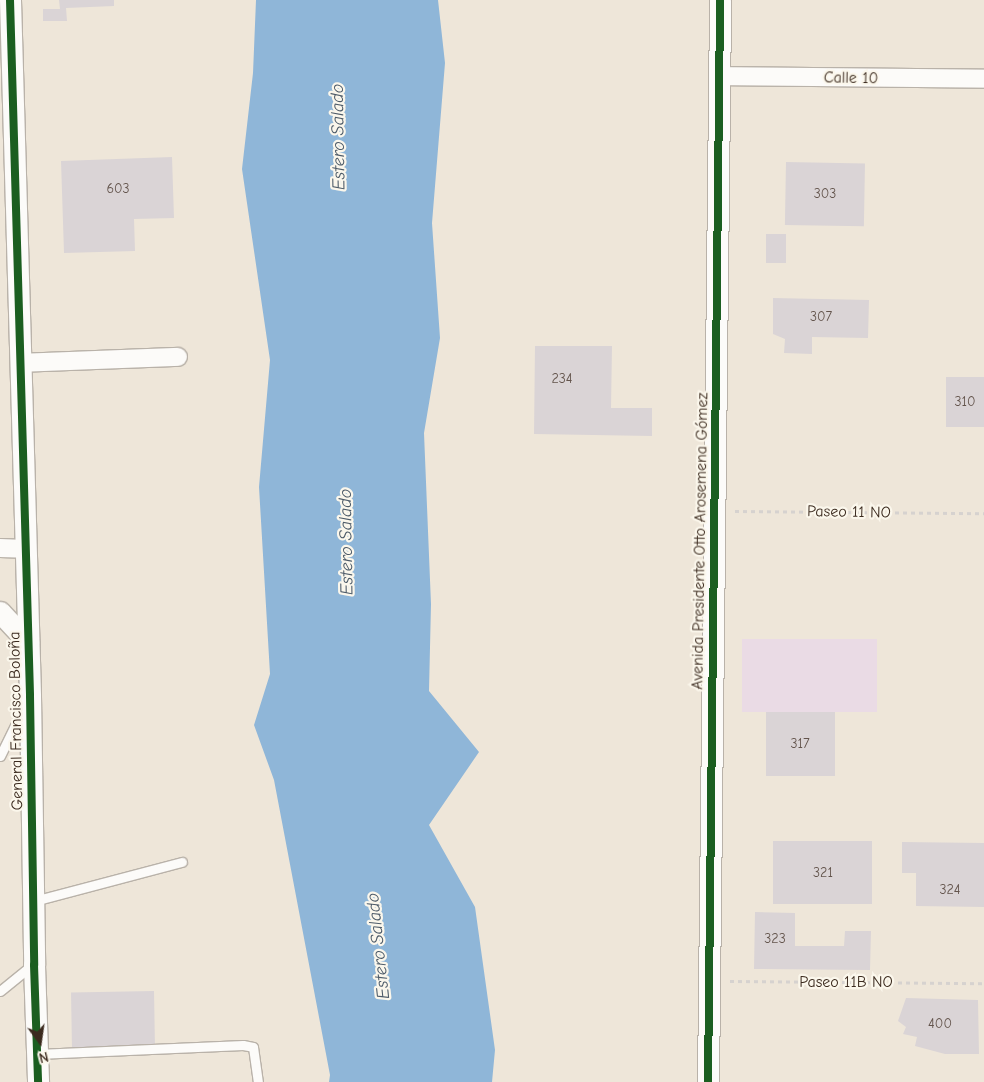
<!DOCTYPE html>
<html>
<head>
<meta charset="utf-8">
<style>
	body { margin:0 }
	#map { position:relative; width:984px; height:1082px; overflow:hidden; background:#eee6d9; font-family:"Comic Neue",sans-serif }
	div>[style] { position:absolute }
	.built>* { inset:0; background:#eadbe5; transform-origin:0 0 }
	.water>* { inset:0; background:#8fb6d8 }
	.building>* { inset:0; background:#dad4d6; transform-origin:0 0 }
	.path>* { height:3px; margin-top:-1.5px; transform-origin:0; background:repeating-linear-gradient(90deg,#d6d2cf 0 4px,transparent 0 8px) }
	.roads { filter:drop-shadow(1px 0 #b9b2a9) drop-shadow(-1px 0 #b9b2a9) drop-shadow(0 1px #b9b2a9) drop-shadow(0 -1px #b9b2a9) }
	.service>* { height:9px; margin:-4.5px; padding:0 4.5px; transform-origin:4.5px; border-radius:4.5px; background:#fcfbf9 }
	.minor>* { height:18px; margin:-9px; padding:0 9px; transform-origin:9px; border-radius:9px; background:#fcfbf9 }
	.tertiary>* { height:21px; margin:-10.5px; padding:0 10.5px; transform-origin:10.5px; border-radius:10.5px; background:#fcfbf9 }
	.cycleway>* { height:8px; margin:-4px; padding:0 4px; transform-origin:4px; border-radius:4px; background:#1b5e20 }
	span { translate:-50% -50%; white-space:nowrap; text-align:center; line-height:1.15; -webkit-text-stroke:4.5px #fbf7ec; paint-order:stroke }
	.number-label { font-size:14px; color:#63544c }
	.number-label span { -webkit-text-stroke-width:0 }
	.street-label { font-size:16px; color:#3b2a1e }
	.water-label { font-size:18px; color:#4c5a68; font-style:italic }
	.north { position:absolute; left:15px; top:1017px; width:50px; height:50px; -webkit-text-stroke:4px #fbf7ec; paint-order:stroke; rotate:166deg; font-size:14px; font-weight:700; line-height:20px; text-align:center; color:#3b2a1e }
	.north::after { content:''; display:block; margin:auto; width:18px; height:22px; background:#3b2a1e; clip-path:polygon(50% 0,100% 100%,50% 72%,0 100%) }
</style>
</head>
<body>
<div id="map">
	<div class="built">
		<div style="left:877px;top:639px;width:73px;height:135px;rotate:90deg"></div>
	</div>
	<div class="water">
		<div style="clip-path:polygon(256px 0,438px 0,445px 63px,432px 223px,440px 338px,424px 433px,431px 604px,429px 691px,479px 752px,429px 825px,475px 907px,495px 1050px,492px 1082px,329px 1082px,330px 1075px,274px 780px,254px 725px,270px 674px,259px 487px,270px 360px,242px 169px,253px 73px)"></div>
	</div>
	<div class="building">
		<div style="clip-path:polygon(59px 0,114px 0,114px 6px,66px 8px,67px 21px,43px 21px,43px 9px,60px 9px)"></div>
		<div style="clip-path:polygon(172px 157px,174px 218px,134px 219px,135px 251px,64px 253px,61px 161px)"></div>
		<div style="left:786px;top:162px;width:79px;height:63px;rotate:1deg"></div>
		<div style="left:766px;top:234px;width:20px;height:29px"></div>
		<div style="clip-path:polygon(773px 298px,869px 300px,868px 338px,812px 337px,812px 354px,784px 353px,785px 339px,773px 334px)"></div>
		<div style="clip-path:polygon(535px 346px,612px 346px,611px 408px,652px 408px,652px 436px,534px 434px)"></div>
		<div style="left:946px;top:377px;width:38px;height:50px"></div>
		<div style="left:766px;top:712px;width:69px;height:64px"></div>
		<div style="left:872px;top:841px;width:63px;height:99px;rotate:90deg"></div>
		<div style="clip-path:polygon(902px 842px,984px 843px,984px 907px,916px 906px,916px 873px,902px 873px)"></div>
		<div style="clip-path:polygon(755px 912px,795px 913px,795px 946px,844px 946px,845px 931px,871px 931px,870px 970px,754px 969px)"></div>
		<div style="left:154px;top:991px;width:57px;height:83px;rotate:89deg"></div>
		<div style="clip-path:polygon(906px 998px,978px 1000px,979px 1054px,945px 1054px,915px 1046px,917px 1037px,903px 1034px,906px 1027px,898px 1021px)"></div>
	</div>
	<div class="path">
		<div style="left:735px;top:511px;width:249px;rotate:0.5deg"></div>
		<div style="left:730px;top:981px;width:254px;rotate:0.5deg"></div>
	</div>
	<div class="roads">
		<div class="service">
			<div style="left:0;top:756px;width:55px;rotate:-63.9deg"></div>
			<div style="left:34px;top:901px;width:153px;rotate:-14.8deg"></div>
			<div style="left:0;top:991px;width:40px;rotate:-39deg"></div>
			<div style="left:37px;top:1054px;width:206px;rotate:-2.5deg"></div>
			<div style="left:243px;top:1045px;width:10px;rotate:11deg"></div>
			<div style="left:253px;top:1047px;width:35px;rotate:82deg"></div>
		</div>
		<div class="minor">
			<div style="left:719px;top:76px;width:265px;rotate:0.6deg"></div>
			<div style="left:20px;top:363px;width:158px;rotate:-2.2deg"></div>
			<div style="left:0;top:548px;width:25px;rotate:2deg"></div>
		</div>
		<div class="tertiary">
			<div style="left:10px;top:0;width:696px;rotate:88.35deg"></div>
			<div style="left:30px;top:696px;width:269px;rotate:89.1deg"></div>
			<div style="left:34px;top:965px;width:117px;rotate:88deg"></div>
			<div style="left:0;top:612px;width:41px;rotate:47deg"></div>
			<div style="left:708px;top:1082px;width:1082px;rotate:-89.36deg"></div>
		</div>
	</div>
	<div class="cycleway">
		<div style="left:10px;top:0;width:696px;rotate:88.35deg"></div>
		<div style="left:30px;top:696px;width:269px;rotate:89.1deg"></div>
		<div style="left:34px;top:965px;width:117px;rotate:88deg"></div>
		<div style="left:708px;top:1082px;width:1082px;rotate:-89.36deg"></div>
	</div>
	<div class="number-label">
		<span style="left:118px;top:189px">603</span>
		<span style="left:825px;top:194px">303</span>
		<span style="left:821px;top:317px">307</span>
		<span style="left:562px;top:379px">234</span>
		<span style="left:965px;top:402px">310</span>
		<span style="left:800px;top:744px">317</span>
		<span style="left:823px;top:873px">321</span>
		<span style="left:950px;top:890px">324</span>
		<span style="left:775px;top:939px">323</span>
		<span style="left:940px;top:1024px">400</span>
	</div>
	<div class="street-label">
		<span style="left:851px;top:78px;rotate:1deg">Calle 10</span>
		<span style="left:849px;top:512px;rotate:1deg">Paseo 11 NO</span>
		<span style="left:700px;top:541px;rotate:-89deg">Avenida Presidente Otto Arosemena Gómez</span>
		<span style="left:16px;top:721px;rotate:-91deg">General Francisco Boloña</span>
		<span style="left:846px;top:982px">Paseo 11B NO</span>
	</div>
	<div class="water-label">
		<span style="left:339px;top:137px;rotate:-91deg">Estero Salado</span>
		<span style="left:347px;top:542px;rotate:-91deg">Estero Salado</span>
		<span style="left:379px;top:946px;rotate:-96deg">Estero Salado</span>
	</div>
	<div class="north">N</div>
</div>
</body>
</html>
